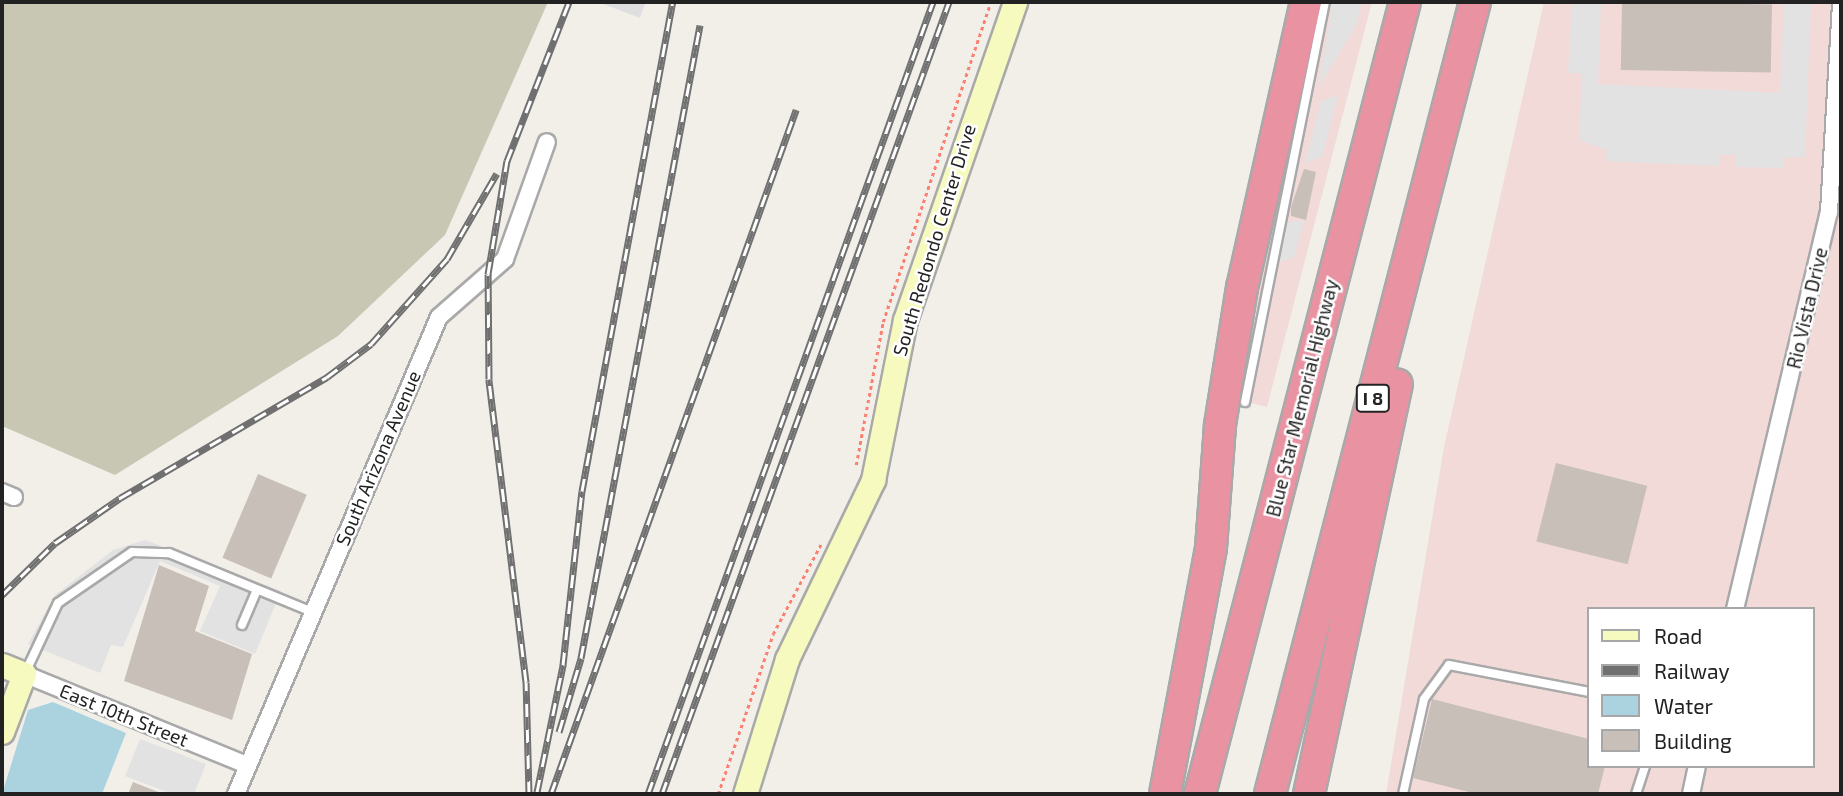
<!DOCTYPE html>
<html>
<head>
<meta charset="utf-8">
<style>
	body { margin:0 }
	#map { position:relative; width:1843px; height:796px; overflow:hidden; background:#f2efe9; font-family:"Exo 2",sans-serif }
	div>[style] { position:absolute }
	.residential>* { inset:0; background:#e0dfdf }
	.commercial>* { inset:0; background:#f2dad9 }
	.construction>* { inset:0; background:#c7c7b4 }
	.parking>* { inset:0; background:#e2e2e2 }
	.water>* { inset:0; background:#aad3df }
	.building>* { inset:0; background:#c7bfb8; transform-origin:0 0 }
	.path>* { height:2.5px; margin-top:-1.25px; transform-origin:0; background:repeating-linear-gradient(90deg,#fa8072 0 3.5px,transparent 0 7px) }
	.roads { filter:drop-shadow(2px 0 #a9a9a9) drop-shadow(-2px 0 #a9a9a9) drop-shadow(0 2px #a9a9a9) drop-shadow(0 -2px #a9a9a9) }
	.lane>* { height:8px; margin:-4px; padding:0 4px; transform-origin:4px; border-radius:4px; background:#fff }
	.street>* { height:16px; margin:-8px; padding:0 8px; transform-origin:8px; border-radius:8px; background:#fff }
	.secondary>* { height:23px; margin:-11.5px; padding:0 11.5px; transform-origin:11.5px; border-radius:11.5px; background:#f7fabf }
	.highway>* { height:30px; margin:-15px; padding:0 15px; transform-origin:15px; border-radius:15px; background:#e892a2 }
	.rail>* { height:7px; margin-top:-3.5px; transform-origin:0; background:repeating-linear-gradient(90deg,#fff 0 13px,#707070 0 26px); box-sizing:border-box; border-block:2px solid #707070 }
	span { translate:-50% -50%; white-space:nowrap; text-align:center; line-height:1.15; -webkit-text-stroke:5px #fff; paint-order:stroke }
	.shield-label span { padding:2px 5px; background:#fff; border:2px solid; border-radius:5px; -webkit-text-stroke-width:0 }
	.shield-label { font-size:18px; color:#222; font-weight:700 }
	.street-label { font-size:19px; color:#222 }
	.frame { position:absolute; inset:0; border:4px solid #222; pointer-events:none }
	.legend { position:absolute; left:1587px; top:607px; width:228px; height:161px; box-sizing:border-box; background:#fff; border:2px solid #a7a7a7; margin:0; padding:9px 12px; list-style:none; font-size:21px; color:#222 }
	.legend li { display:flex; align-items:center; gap:14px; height:35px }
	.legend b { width:35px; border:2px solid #a7a7a7 }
</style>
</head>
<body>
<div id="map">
	<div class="residential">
		<div style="clip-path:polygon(598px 2px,646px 2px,640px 18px)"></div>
	</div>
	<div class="commercial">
		<div style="clip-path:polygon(1314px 2px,1372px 2px,1267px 407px,1231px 398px)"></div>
		<div style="clip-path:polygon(evenodd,1544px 2px,1841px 2px,1841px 794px,1386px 794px,1444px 447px,1544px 2px,1589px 609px,1813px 609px,1813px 766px,1589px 766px,1589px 609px)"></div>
	</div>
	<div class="construction">
		<div style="clip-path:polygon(2px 2px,548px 2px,445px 235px,338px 336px,115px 475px,2px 426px)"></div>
	</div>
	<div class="parking">
		<div style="clip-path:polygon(1333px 2px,1362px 2px,1357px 24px,1318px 88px)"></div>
		<div style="clip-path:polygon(1572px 2px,1601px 2px,1598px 84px,1780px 93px,1784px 2px,1811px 2px,1805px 157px,1784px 158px,1784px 168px,1736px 167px,1736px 154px,1719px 155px,1719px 166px,1606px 161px,1607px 150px,1579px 140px,1582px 73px,1568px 73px)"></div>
		<div style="clip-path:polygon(1338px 95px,1322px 157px,1305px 163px,1321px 101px)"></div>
		<div style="clip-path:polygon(1304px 220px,1294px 257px,1277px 263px,1288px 222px)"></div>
		<div style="clip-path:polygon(145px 540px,281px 591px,255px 654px,200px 631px,220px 586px,160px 561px,123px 647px,111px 645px,100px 673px,28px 644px,55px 595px,113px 550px)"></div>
		<div style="clip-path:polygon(140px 739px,206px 764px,194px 794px,172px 794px,125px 776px)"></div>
	</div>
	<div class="water">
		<div style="clip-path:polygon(53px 702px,126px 733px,102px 794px,2px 794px,28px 710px)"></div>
	</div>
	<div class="building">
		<div style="left:1622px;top:2px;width:150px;height:68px;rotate:1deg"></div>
		<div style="clip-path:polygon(1304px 169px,1316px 172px,1306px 220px,1291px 216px,1291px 207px)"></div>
		<div style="left:1556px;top:463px;width:94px;height:81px;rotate:14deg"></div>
		<div style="left:258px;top:474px;width:53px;height:91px;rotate:23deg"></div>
		<div style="clip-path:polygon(159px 565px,209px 586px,195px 631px,252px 654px,232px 720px,124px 681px)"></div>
		<div style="clip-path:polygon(1432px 699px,1589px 739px,1589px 766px,1605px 766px,1598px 794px,1477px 794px,1413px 778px)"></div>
		<div style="clip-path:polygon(133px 782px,161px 793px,161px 794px,128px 794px)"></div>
	</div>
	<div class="path">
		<div style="left:856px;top:465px;width:146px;rotate:-79.3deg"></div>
		<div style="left:883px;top:322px;width:338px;rotate:-71.4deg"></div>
		<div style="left:718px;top:794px;width:169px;rotate:-71deg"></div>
		<div style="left:773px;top:634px;width:102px;rotate:-61.9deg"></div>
	</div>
	<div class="roads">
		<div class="lane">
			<div style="left:1245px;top:402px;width:408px;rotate:-78.7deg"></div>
			<div style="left:242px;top:625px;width:38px;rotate:-67deg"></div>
			<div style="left:26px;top:671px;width:75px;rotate:-64.8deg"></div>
			<div style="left:58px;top:603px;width:90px;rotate:-34.6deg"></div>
			<div style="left:132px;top:552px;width:37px;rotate:2deg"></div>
			<div style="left:169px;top:553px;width:155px;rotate:22.4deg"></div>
			<div style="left:1403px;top:794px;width:97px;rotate:-77.5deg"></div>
			<div style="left:1424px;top:699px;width:42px;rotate:-53.7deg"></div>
			<div style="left:1449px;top:665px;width:143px;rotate:10.9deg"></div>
			<div style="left:1636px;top:794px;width:29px;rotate:-72deg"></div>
		</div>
		<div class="street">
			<div style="left:2px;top:492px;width:13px;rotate:23deg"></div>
			<div style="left:1735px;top:609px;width:408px;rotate:-76.7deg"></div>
			<div style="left:1829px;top:212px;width:210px;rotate:-86.7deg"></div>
			<div style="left:24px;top:674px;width:241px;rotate:22.2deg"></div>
			<div style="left:236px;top:794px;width:518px;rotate:-66.95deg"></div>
			<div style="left:439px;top:317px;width:88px;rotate:-41.3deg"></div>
			<div style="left:505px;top:259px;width:124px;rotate:-70.3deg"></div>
			<div style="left:1691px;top:794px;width:29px;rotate:-78deg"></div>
		</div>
		<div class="secondary">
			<div style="left:2px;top:665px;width:24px;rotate:22deg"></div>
			<div style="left:24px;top:674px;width:62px;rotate:110.8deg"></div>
			<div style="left:745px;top:794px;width:141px;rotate:-72.7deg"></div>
			<div style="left:787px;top:659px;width:199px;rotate:-64.3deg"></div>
			<div style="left:873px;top:480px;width:163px;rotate:-78.7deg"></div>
			<div style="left:905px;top:320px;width:336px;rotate:-70.9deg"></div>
		</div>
		<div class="highway">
			<div style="left:1165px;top:794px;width:250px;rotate:-79.4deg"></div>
			<div style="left:1211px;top:548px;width:123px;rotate:-85.8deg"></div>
			<div style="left:1220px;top:425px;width:139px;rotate:-80.9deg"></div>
			<div style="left:1242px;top:288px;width:293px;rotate:-77.4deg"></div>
			<div style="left:1200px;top:794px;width:818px;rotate:-75.49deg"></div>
			<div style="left:1270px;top:794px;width:818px;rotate:-75.49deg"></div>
			<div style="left:1309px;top:794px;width:419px;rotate:-77.9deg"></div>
		</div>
	</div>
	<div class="rail">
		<div style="left:2px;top:595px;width:74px;rotate:-44.5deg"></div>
		<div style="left:55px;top:543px;width:79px;rotate:-34.7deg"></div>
		<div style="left:120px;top:498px;width:240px;rotate:-30.3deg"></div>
		<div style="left:327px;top:377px;width:55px;rotate:-36.9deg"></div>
		<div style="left:371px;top:344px;width:114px;rotate:-48.2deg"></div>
		<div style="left:447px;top:259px;width:99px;rotate:-59.8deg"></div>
		<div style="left:559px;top:732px;width:77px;rotate:-73.4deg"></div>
		<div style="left:581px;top:658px;width:644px;rotate:-79.35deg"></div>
		<div style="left:537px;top:792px;width:130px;rotate:-78.4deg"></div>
		<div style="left:563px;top:665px;width:175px;rotate:-83.8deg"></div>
		<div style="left:582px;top:491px;width:497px;rotate:-79.5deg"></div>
		<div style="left:529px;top:794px;width:112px;rotate:-91.5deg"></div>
		<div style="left:526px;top:682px;width:305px;rotate:-97deg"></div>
		<div style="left:489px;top:379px;width:105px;rotate:-90.5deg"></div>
		<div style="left:488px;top:274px;width:115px;rotate:-80.5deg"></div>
		<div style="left:507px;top:161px;width:171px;rotate:-68.7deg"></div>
		<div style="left:551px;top:794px;width:727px;rotate:-70.29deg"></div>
		<div style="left:648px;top:794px;width:842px;rotate:-70.21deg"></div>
		<div style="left:662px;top:794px;width:842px;rotate:-70.08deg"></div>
	</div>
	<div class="shield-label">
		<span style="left:1373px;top:398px">I 8</span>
	</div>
	<div class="street-label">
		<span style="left:934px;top:240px;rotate:-73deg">South Redondo Center Drive</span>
		<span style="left:1807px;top:308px;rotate:-77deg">Rio Vista Drive</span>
		<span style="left:1302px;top:398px;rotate:-76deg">Blue Star Memorial Highway</span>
		<span style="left:378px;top:458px;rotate:-67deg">South Arizona Avenue</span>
		<span style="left:124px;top:715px;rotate:22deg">East 10th Street</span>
	</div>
	<div class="frame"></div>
	<ul class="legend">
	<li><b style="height:9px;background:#f7fabf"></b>Road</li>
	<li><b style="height:9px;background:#707070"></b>Railway</li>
	<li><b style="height:19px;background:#aad3df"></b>Water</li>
	<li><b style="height:19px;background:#c7bfb8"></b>Building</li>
	</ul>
</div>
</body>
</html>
